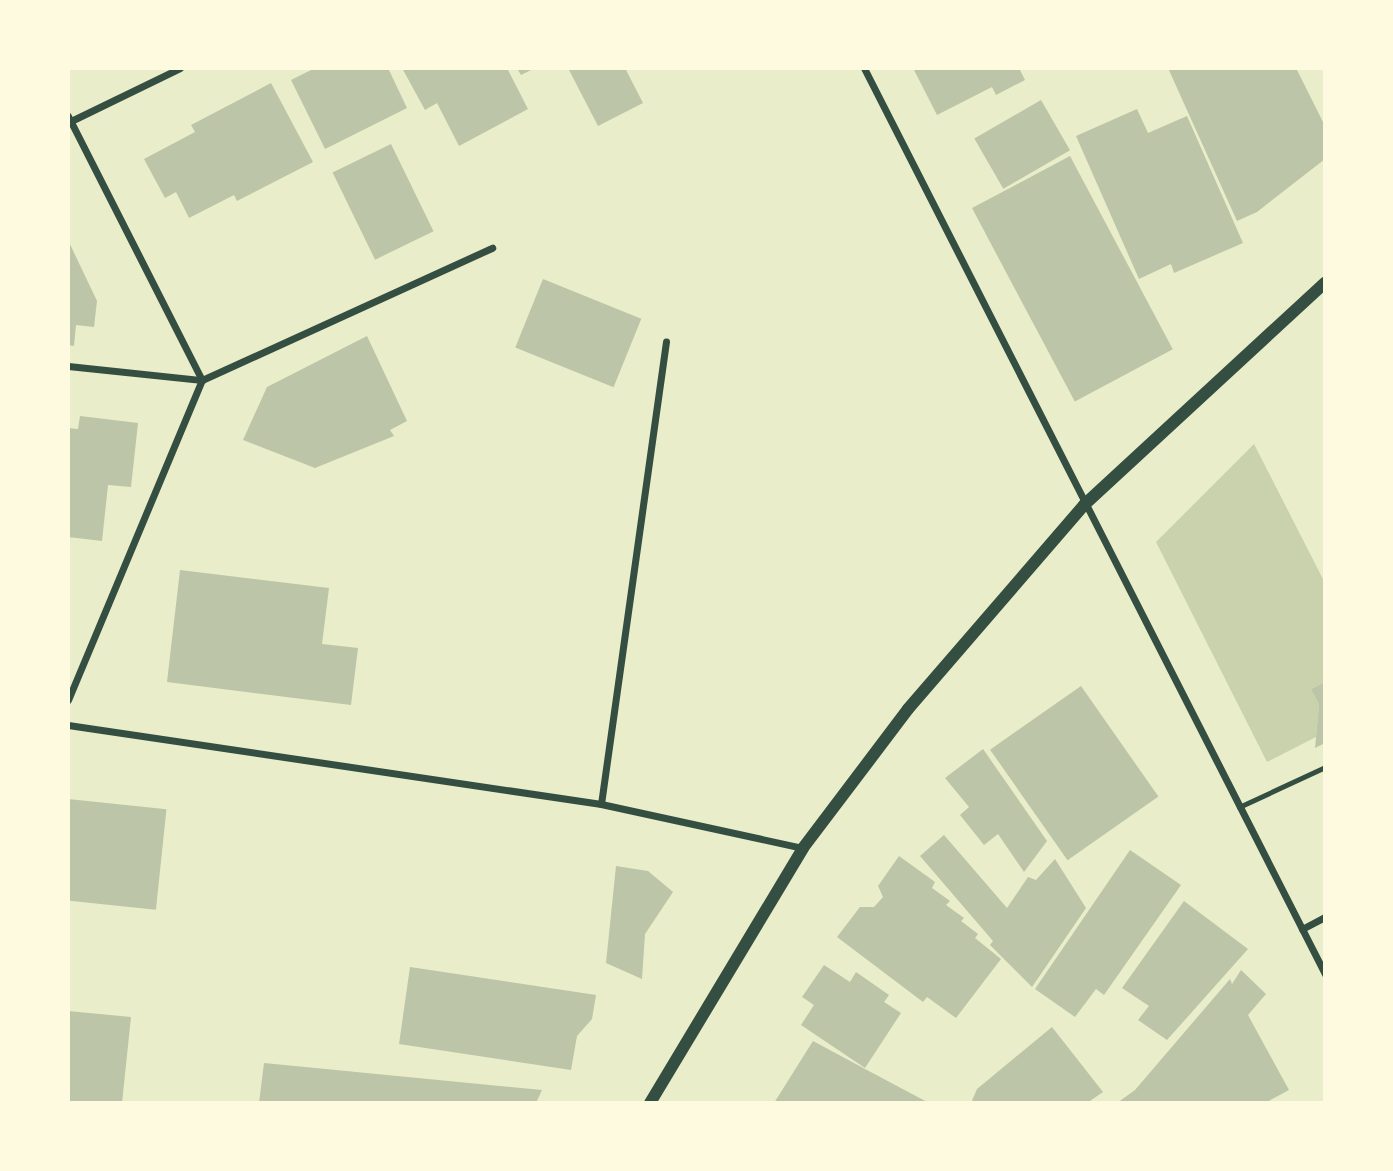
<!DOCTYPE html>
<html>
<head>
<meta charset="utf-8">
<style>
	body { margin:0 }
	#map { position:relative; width:1393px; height:1171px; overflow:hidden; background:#e9edc9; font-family:Overpass,sans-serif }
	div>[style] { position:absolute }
	.green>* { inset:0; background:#cad2ad }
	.building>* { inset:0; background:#bcc5a7; transform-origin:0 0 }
	.service>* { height:5px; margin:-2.5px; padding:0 2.5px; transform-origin:2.5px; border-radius:2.5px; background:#344e41 }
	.minor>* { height:7px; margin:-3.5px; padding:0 3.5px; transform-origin:3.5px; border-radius:3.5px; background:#344e41 }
	.tertiary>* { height:12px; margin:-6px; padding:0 6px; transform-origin:6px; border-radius:6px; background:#344e41 }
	span { translate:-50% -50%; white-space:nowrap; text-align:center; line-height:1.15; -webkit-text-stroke:6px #fefae0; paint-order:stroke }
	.frame { position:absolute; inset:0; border:70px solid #fefae0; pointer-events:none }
</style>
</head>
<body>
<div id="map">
	<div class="green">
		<div style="clip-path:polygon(1254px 444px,1325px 583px,1325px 682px,1311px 689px,1319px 705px,1316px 737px,1267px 762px,1156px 542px)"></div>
	</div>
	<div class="building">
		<div style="clip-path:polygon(315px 68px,388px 68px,407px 108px,325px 149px,291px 80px)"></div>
		<div style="clip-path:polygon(402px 68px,507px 68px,528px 109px,459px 146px,437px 103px,425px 110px)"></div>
		<div style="clip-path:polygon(517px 68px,535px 68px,521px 75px)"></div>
		<div style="clip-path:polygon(568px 68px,625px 68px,643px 103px,598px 126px)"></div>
		<div style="clip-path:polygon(913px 68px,1019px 68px,1025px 80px,996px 95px,992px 87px,937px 115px)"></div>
		<div style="clip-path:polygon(1168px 68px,1296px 68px,1325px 126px,1325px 159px,1257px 212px,1237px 221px)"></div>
		<div style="clip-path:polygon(271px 83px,313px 162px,237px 201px,234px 195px,189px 218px,176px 192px,165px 198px,144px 159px,195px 132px,191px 125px)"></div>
		<div style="left:1041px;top:100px;width:58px;height:77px;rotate:60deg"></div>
		<div style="clip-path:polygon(1137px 109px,1148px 133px,1187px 116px,1243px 243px,1174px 273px,1171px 264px,1139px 279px,1076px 136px)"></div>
		<div style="left:391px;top:144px;width:97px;height:65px;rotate:64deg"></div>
		<div style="left:1070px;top:156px;width:219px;height:111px;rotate:62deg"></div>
		<div style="clip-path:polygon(68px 240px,97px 301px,94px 327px,76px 325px,74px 346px,68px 345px)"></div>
		<div style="left:543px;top:279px;width:106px;height:74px;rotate:22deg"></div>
		<div style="clip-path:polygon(367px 336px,407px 421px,390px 430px,394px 436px,315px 468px,243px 440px,267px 387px)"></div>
		<div style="clip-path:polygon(80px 416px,138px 423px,131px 487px,108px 485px,102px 541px,68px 537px,68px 428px,78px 429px)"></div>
		<div style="clip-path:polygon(180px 570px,329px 588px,322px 644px,358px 648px,351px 705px,167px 682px)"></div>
		<div style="clip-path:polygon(1325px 682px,1325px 743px,1315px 748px,1319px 705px,1311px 689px)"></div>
		<div style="left:1081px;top:686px;width:135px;height:111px;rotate:55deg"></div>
		<div style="clip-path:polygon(983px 749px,1047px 841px,1024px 872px,998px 834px,984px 845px,960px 815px,969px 807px,945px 778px)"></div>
		<div style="left:68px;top:799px;width:99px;height:101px;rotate:6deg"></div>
		<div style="clip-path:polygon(944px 835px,1007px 908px,1028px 877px,1036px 880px,1055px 859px,1086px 908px,1032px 987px,990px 945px,993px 941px,920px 856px)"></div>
		<div style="clip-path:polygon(1130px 850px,1181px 885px,1104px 995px,1096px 989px,1075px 1017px,1035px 989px)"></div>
		<div style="clip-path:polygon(899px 856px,935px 882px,932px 888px,950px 901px,946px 905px,964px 918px,961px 921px,978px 934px,975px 938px,1001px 959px,956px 1018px,927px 997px,923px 1002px,837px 937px,860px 907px,874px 907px,883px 897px,878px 886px)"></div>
		<div style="clip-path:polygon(616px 866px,648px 871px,673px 892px,645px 934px,642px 979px,606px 963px)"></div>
		<div style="clip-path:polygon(1184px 901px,1248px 949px,1167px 1040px,1138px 1020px,1149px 1006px,1122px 988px)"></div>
		<div style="clip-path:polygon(824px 965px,850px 982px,856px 972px,889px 995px,884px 1002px,901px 1013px,865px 1068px,801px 1025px,814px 1005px,802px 997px)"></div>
		<div style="clip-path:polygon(410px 967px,596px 995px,592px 1019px,577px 1036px,571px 1070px,399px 1044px)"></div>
		<div style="clip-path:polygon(1241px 970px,1266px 994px,1248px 1015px,1289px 1090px,1265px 1103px,1117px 1103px,1135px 1090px,1230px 979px,1232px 984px)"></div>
		<div style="clip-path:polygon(68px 1011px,131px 1017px,122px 1103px,68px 1103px)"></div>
		<div style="clip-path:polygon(1052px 1027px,1103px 1092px,1087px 1103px,971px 1103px,977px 1089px)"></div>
		<div style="clip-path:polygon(813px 1041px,867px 1070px,929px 1103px,774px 1103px)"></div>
		<div style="clip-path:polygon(264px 1063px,542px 1090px,536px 1103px,259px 1103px)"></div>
	</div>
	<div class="service">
		<div style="left:1239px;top:807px;width:95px;rotate:-24.9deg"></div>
	</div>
	<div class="minor">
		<div style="left:864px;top:68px;width:1017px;rotate:63.03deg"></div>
		<div style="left:68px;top:116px;width:296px;rotate:63.1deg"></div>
		<div style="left:71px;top:121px;width:121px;rotate:-25.9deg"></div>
		<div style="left:68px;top:366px;width:135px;rotate:6deg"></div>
		<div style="left:202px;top:380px;width:319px;rotate:-24.5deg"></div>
		<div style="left:68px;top:700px;width:347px;rotate:-67.3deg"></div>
		<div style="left:68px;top:725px;width:539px;rotate:8.43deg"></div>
		<div style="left:601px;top:804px;width:207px;rotate:12.3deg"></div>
		<div style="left:601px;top:804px;width:467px;rotate:-82deg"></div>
		<div style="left:1302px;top:929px;width:26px;rotate:-28deg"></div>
	</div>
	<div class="tertiary">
		<div style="left:650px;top:1103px;width:297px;rotate:-59deg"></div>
		<div style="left:803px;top:848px;width:174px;rotate:-52.9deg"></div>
		<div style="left:908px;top:709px;width:269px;rotate:-49.2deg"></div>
		<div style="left:1084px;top:505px;width:328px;rotate:-42.7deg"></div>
	</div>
	<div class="frame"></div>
</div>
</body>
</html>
